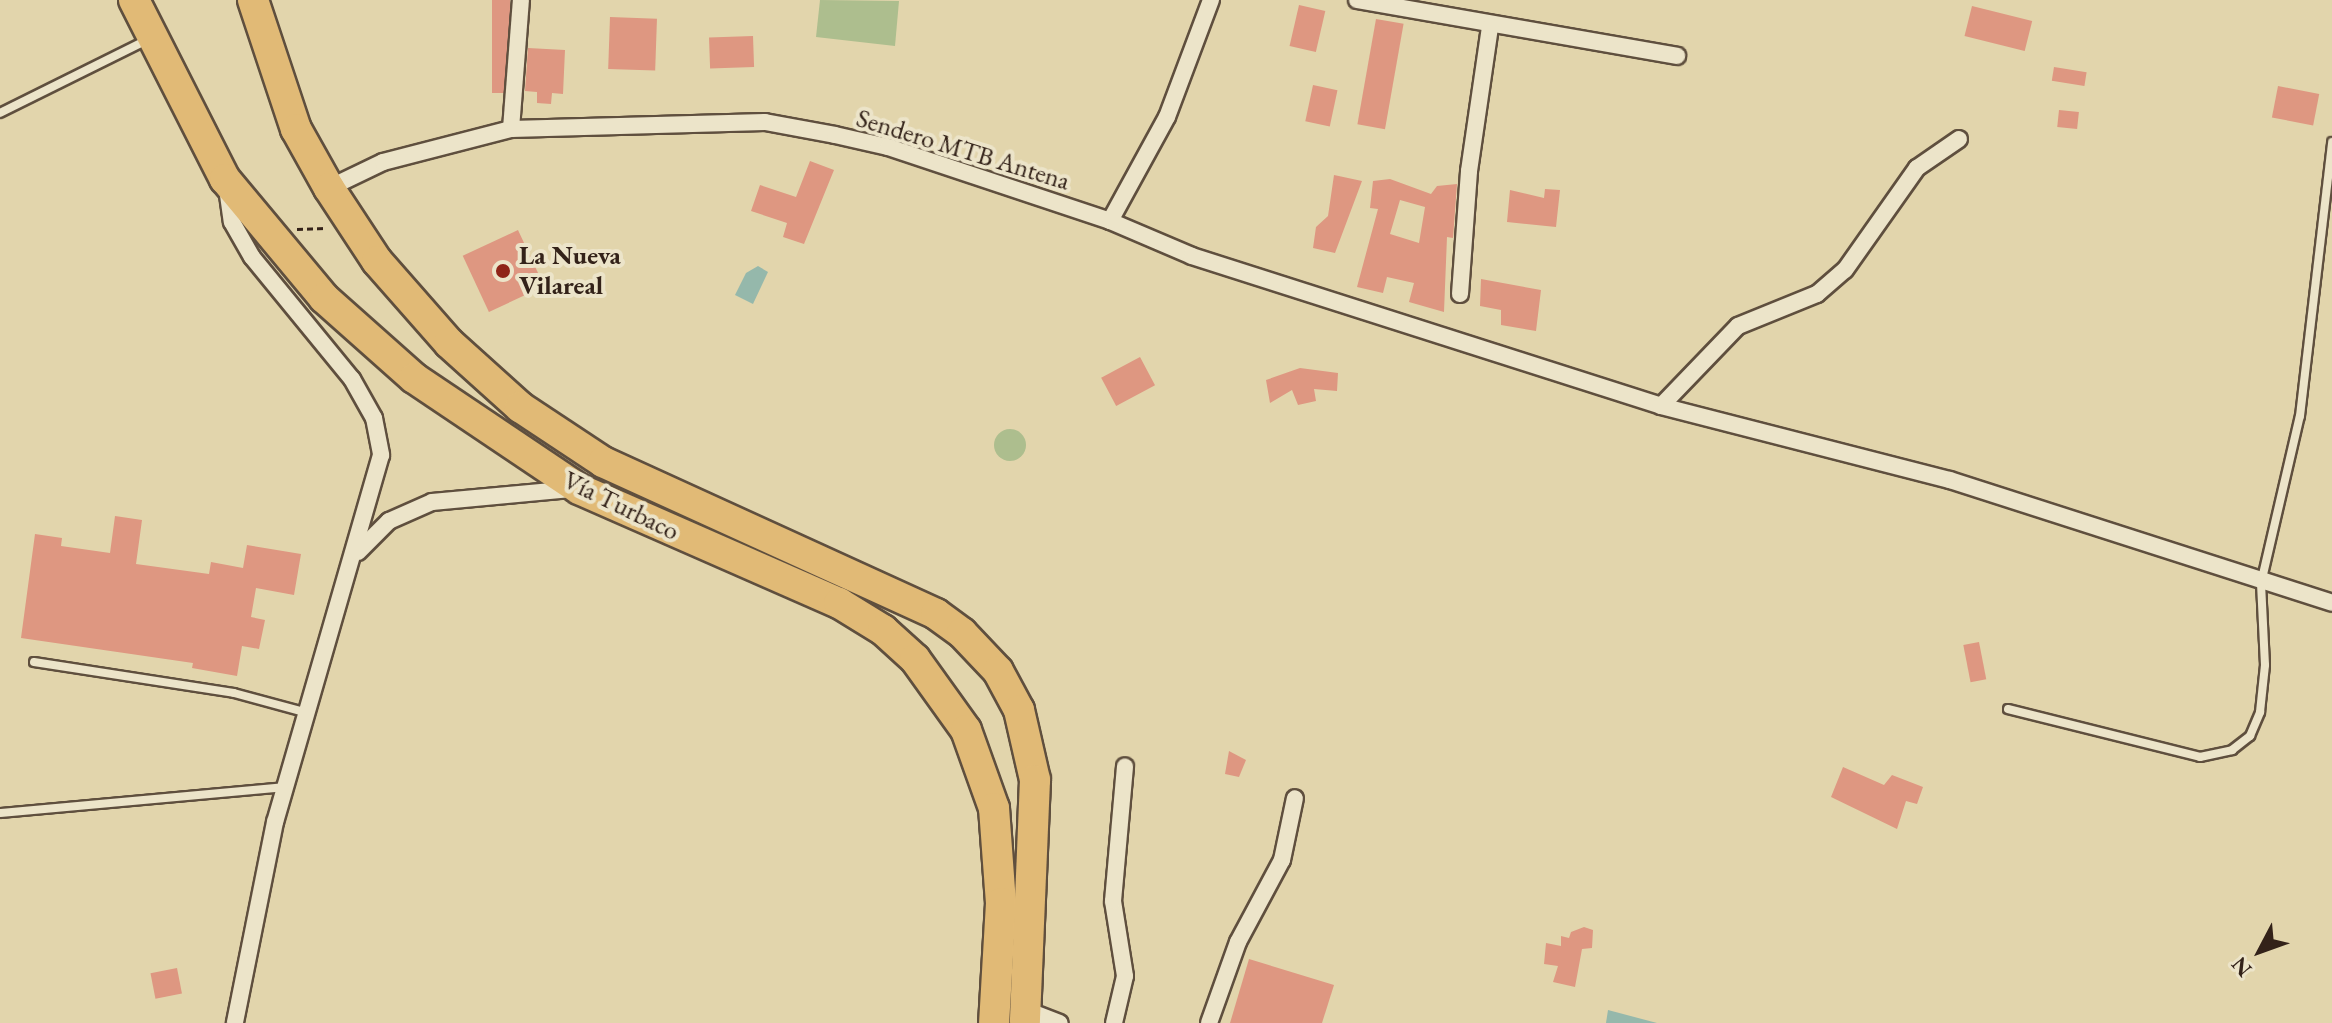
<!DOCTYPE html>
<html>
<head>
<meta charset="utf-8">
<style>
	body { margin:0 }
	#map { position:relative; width:2332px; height:1023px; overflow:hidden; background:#e2d5ac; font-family:"EB Garamond",serif }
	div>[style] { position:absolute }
	.green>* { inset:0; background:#adbe8e }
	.round { border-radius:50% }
	.water>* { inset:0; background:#95b8ab }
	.building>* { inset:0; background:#de9781; transform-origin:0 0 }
	.path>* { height:3px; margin-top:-1.5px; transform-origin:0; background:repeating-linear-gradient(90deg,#332219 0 6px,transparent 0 10px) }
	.roads { filter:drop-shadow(2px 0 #5f4f3e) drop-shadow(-2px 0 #5f4f3e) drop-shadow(0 2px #5f4f3e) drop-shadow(0 -2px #5f4f3e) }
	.lane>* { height:8px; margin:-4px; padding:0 4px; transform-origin:4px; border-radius:4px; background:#ece4c9 }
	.street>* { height:16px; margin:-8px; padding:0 8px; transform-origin:8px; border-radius:8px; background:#ece4c9 }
	.highway>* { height:30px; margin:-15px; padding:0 15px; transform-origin:15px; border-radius:15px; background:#e1ba76 }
	.dots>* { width:22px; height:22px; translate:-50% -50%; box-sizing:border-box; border:4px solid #ece4c9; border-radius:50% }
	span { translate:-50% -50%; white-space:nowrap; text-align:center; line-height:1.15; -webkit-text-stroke:8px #ece4c9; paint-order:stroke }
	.street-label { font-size:26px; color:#332219 }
	.poi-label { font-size:26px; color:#332219; font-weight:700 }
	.left { translate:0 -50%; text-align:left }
	.north { position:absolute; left:2220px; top:911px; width:80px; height:80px; -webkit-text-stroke:6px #ece4c9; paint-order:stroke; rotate:229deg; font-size:22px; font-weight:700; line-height:32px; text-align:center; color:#332219 }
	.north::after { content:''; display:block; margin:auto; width:28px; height:36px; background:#332219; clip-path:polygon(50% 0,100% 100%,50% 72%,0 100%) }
</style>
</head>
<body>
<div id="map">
	<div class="green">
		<div style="clip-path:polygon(820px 0,899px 1px,895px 46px,816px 37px)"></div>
		<div class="round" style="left:994px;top:429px;width:32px;height:32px"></div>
	</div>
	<div class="water">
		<div style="clip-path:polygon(758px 266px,768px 272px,753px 304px,735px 295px,746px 273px)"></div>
		<div style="clip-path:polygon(1608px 1010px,1657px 1023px,1606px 1023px)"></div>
	</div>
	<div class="building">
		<div style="left:492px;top:0;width:18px;height:93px"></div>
		<div style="left:1299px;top:5px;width:27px;height:42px;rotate:13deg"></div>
		<div style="left:1972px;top:6px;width:62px;height:31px;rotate:14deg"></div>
		<div style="left:610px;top:17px;width:47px;height:52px;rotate:2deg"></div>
		<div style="left:1376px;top:19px;width:28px;height:107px;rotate:10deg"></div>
		<div style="left:753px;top:36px;width:31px;height:44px;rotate:88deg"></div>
		<div style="clip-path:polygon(528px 48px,565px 50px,563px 94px,552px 93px,551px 104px,537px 103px,537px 92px,525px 91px)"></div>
		<div style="left:2054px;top:67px;width:33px;height:14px;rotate:9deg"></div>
		<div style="left:1313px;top:85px;width:25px;height:37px;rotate:12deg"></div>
		<div style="left:2278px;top:86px;width:42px;height:32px;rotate:11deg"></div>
		<div style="left:2059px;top:110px;width:20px;height:17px;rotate:6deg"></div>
		<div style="clip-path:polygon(810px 161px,834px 170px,804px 244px,783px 237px,787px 223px,751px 211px,760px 185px,796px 197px)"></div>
		<div style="clip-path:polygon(1334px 175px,1362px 181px,1335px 253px,1313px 248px,1316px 227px,1328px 216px)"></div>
		<div style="clip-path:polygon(evenodd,1390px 179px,1431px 194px,1437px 186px,1457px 184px,1453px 238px,1447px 237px,1444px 312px,1409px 302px,1414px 283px,1387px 277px,1383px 293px,1357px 287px,1378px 209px,1370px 208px,1373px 181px,1390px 179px,1400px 200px,1425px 207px,1419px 243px,1390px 234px,1400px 200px)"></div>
		<div style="clip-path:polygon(1545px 189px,1560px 190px,1556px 227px,1507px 222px,1510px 190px,1544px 198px)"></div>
		<div style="left:518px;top:230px;width:62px;height:61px;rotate:65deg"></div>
		<div style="clip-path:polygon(1481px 279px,1541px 290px,1536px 331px,1501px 325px,1501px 310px,1480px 306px)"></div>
		<div style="left:1140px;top:357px;width:32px;height:44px;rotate:62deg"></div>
		<div style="clip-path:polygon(1300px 368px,1338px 373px,1337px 391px,1314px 389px,1316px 401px,1298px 405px,1292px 390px,1270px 403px,1266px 380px)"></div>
		<div style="clip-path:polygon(115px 516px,142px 520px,136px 564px,209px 574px,211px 562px,243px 568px,247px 545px,301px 554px,294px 595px,256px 588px,251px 617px,265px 620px,259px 649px,242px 646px,237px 676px,192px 668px,193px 663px,21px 638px,35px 534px,62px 538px,61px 546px,110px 553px)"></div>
		<div style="left:1979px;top:642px;width:38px;height:16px;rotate:79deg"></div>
		<div style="clip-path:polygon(1229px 751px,1246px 760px,1239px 777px,1225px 774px)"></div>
		<div style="clip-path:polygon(1843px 767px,1884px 785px,1892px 775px,1923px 787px,1917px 804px,1906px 801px,1897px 829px,1831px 797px)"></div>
		<div style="clip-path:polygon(1584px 927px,1593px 930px,1592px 948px,1582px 949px,1575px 987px,1553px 982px,1558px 966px,1544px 964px,1546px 943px,1561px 946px,1561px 936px,1569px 938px,1571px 932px)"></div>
		<div style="clip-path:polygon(1249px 959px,1334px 985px,1322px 1023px,1230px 1023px)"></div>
		<div style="left:177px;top:968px;width:26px;height:27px;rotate:79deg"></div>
	</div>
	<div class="path">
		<div style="left:297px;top:229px;width:29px;rotate:-2deg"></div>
	</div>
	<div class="roads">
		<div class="lane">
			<div style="left:0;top:113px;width:166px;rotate:-26.4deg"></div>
			<div style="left:34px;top:662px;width:202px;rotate:8.8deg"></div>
			<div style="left:234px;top:693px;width:77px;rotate:15.1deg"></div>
			<div style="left:2008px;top:709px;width:198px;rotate:14deg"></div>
			<div style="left:2200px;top:757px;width:33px;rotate:-12deg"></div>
			<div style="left:2232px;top:750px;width:23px;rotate:-38deg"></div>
			<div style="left:2250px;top:736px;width:26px;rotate:-67deg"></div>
			<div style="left:2260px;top:712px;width:47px;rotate:-83.9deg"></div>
			<div style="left:2265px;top:665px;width:82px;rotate:-92.8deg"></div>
			<div style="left:2261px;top:583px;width:171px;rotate:-76.9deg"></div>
			<div style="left:2300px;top:416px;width:276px;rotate:-83.3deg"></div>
			<div style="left:0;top:813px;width:286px;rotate:-5.2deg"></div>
		</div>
		<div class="street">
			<div style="left:1357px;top:0;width:325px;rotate:9.9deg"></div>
			<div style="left:511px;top:129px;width:129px;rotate:-85.6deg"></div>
			<div style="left:227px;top:188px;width:34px;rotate:82deg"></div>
			<div style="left:232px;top:222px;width:40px;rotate:60.3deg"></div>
			<div style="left:252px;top:257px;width:158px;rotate:50.7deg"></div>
			<div style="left:352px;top:379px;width:45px;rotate:60.6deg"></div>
			<div style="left:374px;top:418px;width:38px;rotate:79deg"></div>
			<div style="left:381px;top:455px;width:382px;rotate:106.1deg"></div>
			<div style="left:275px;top:822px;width:205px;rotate:101.3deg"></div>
			<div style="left:329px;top:188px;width:60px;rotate:-25.7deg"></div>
			<div style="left:383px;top:162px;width:132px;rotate:-14.5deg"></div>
			<div style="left:511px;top:129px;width:254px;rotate:-1.6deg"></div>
			<div style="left:765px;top:122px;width:71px;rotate:10.5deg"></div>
			<div style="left:835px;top:135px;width:54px;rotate:12.8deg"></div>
			<div style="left:888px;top:147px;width:234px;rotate:18.4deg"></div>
			<div style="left:1110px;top:221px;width:89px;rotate:23.1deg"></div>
			<div style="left:1192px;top:256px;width:492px;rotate:17.7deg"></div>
			<div style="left:1661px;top:406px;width:298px;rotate:14.4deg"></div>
			<div style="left:1950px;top:480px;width:401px;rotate:17.8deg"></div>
			<div style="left:1110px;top:221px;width:119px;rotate:-61.3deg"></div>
			<div style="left:1167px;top:117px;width:125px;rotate:-69.4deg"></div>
			<div style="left:1460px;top:294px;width:123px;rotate:-85.8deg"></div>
			<div style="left:1469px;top:171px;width:146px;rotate:-81.7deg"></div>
			<div style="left:1661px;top:406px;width:111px;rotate:-46.1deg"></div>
			<div style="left:1738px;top:326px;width:85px;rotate:-22.1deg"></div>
			<div style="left:1817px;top:294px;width:37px;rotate:-41deg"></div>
			<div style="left:1845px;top:270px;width:125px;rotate:-54.8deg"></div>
			<div style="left:1917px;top:168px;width:51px;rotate:-34.6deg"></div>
			<div style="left:358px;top:552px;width:44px;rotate:-45deg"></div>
			<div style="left:389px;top:521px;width:47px;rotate:-23.8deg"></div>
			<div style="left:432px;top:502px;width:142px;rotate:-5.3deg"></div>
			<div style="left:1026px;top:1010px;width:36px;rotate:21deg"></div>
			<div style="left:1114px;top:1023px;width:48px;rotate:-76.8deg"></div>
			<div style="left:1125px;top:976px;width:76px;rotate:-99.1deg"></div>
			<div style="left:1113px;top:901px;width:135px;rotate:-84.9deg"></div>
			<div style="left:1209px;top:1023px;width:86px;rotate:-70.3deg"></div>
			<div style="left:1238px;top:942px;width:93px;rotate:-61.8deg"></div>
			<div style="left:1282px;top:860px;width:63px;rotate:-78.2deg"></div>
		</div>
		<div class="highway">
			<div style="left:134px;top:0;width:201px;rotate:63.1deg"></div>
			<div style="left:225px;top:179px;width:155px;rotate:50.2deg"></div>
			<div style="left:324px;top:298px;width:120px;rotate:41.6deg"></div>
			<div style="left:414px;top:378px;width:199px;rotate:33.9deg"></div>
			<div style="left:579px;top:489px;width:284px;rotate:23.7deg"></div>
			<div style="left:839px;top:603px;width:52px;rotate:31.5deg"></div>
			<div style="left:883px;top:630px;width:43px;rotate:42.2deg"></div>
			<div style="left:915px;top:659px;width:87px;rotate:54.3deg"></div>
			<div style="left:966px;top:730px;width:83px;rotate:70.3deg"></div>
			<div style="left:994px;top:808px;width:95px;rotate:85.8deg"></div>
			<div style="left:1001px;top:903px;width:120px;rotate:93.3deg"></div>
			<div style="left:253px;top:0;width:136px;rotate:71.6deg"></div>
			<div style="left:296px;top:129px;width:68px;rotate:60.8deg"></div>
			<div style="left:329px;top:188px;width:87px;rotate:56.7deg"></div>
			<div style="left:377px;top:261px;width:109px;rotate:48.7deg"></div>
			<div style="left:449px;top:343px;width:96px;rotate:42deg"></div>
			<div style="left:520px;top:407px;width:100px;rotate:33.5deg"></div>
			<div style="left:603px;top:462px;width:366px;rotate:24.5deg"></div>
			<div style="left:936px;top:614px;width:32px;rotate:36deg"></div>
			<div style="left:962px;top:633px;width:52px;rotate:46.5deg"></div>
			<div style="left:998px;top:671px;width:44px;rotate:61.7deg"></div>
			<div style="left:1019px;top:710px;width:72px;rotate:77.1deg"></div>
			<div style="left:1035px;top:780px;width:243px;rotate:92.4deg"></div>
		</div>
	</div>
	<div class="dots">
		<div style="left:503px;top:271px;background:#8f2418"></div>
	</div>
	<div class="street-label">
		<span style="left:963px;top:150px;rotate:17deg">Sendero MTB Antena</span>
		<span style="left:621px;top:506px;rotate:26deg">Vía Turbaco</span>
	</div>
	<div class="poi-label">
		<span class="left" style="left:519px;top:271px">La Nueva<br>Vilareal</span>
	</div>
	<div class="north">N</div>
</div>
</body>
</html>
